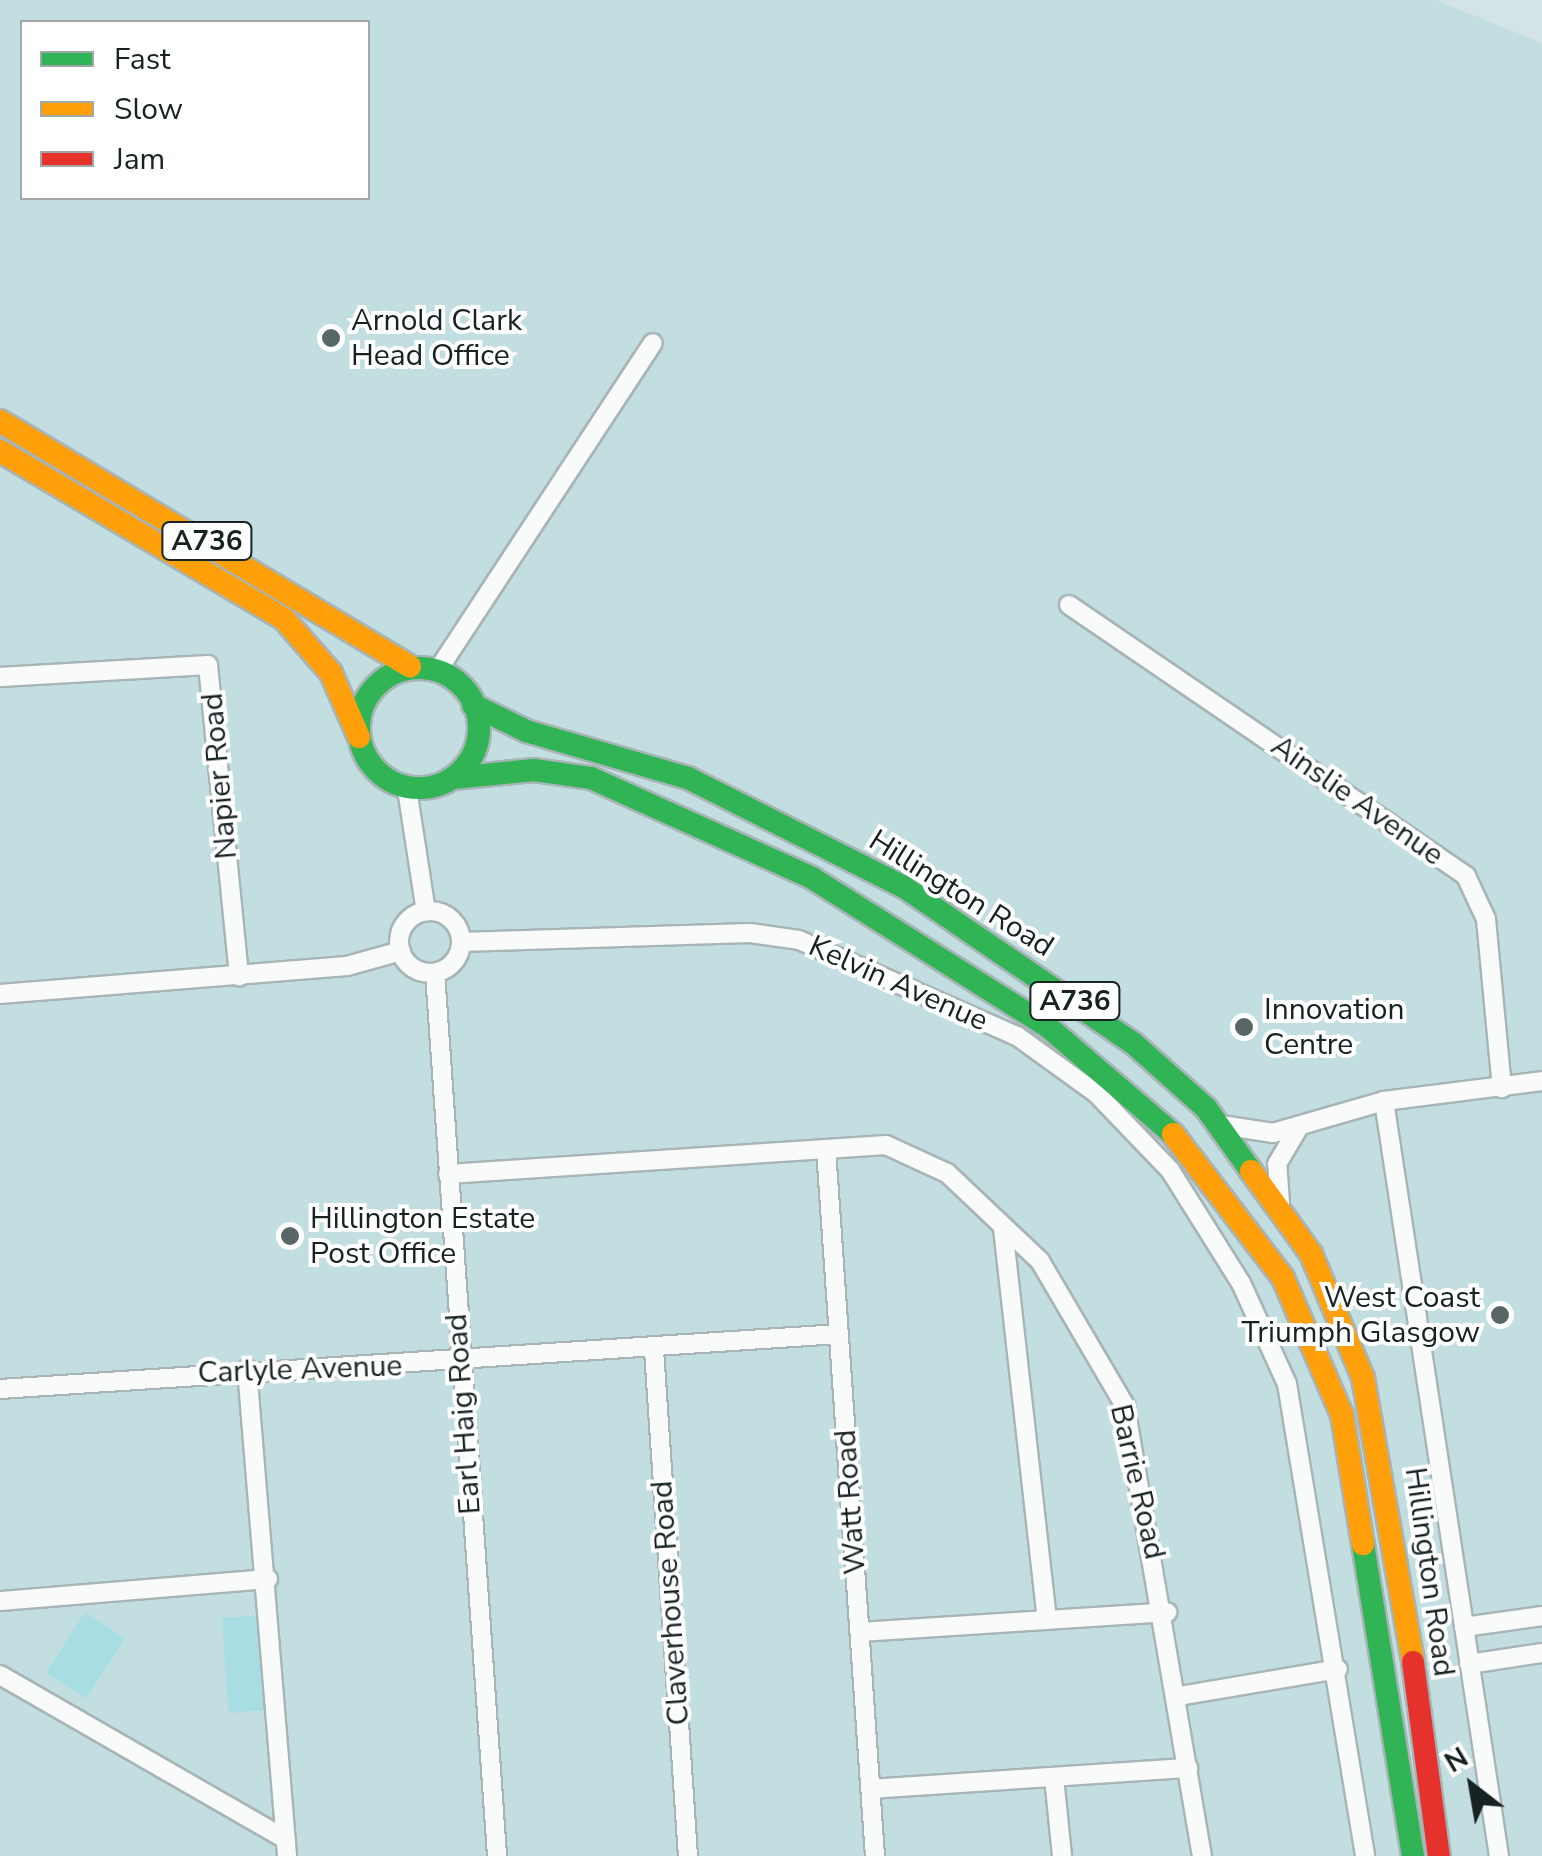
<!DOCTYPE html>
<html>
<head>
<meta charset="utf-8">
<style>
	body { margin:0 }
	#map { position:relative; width:1542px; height:1856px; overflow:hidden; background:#d4e3e5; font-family:"Nunito Sans",sans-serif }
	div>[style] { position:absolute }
	.built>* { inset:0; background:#c2dee1 }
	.green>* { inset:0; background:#a8dee3; transform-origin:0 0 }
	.roads { filter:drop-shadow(2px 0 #a8b4b6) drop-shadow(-2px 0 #a8b4b6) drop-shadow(0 2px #a8b4b6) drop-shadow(0 -2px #a8b4b6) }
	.street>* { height:18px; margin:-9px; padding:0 9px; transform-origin:9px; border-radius:9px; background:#f9fbfb }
	.street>.ring { margin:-9px; padding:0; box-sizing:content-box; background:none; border:18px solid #f9fbfb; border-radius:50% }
	.fast>* { height:22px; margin:-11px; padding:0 11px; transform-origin:11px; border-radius:11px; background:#30b455 }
	.fast>.ring { margin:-11px; padding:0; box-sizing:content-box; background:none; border:22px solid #30b455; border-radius:50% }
	.slow>* { height:22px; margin:-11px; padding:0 11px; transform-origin:11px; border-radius:11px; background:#ff9f0a }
	.jam>* { height:22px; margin:-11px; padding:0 11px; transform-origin:11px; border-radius:11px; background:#e5322d }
	.dots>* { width:28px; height:28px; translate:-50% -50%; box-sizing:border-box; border:5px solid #fff; border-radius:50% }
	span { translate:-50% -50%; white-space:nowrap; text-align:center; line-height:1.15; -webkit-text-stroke:8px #fff; paint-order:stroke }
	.shield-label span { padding:2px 8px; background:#fff; border:2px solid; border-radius:8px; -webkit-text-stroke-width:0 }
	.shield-label { font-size:28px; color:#172223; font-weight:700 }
	.poi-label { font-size:30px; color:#172223 }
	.left { translate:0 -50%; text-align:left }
	.right { translate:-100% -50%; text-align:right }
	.street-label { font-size:30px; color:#172223 }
	.legend { position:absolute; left:20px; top:20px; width:350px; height:180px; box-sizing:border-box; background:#fff; border:2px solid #a2a7a7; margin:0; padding:12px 18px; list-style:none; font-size:30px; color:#172223 }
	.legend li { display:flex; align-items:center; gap:20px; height:50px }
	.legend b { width:50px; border:2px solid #a2a7a7 }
	.north { position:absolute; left:1422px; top:1736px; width:100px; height:100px; -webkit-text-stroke:8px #fff; paint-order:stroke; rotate:329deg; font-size:28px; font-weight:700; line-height:40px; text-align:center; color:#172223 }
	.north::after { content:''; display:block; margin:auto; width:35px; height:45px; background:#172223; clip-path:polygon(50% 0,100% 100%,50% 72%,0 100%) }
</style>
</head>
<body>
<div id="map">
	<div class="built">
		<div style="clip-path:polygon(evenodd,0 0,1436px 0,1542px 43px,1542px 1856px,0 1856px,0 0,22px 22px,368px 22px,368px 198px,22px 198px,22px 22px)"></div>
	</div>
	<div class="green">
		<div style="left:85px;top:1612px;width:48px;height:72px;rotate:33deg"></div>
		<div style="left:265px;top:1615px;width:95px;height:43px;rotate:86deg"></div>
	</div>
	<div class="roads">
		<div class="street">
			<div style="left:1069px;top:605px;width:481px;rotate:34.3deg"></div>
			<div style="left:1466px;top:876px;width:47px;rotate:65.1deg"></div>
			<div style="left:1486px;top:919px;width:170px;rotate:84.6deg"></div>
			<div style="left:438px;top:670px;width:391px;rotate:-56.7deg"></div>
			<div style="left:0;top:677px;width:208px;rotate:-3.3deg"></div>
			<div style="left:208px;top:665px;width:313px;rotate:84.3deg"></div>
			<div style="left:407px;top:789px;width:124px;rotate:81.2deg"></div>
			<div class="ring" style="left:399px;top:911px;width:44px;height:44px"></div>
			<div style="left:461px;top:942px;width:289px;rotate:-1.8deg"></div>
			<div style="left:750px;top:933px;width:49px;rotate:8.1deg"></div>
			<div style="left:799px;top:940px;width:238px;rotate:23.8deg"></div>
			<div style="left:1017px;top:1036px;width:99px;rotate:35.9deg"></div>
			<div style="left:1097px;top:1094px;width:105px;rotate:46.2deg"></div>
			<div style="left:1170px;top:1170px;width:133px;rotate:57.9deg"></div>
			<div style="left:1241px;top:1283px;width:111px;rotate:65.5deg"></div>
			<div style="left:1287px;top:1384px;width:478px;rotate:80.6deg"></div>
			<div style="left:435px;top:973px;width:885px;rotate:85.98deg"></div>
			<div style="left:0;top:994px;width:348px;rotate:-4.6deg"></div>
			<div style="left:347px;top:966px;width:56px;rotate:-15.5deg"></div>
			<div style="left:1384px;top:1101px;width:764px;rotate:81.34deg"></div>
			<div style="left:1221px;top:1125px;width:53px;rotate:8.7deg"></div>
			<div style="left:1273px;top:1133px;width:116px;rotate:-16.1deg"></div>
			<div style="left:1384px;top:1101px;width:159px;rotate:-7.2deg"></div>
			<div style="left:826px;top:1149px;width:709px;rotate:86.04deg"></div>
			<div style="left:448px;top:1174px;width:439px;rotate:-3.8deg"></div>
			<div style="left:886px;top:1145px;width:67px;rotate:24.7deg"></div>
			<div style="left:947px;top:1173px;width:128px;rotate:43.4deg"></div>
			<div style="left:1040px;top:1261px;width:168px;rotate:59.6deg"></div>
			<div style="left:1125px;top:1406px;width:457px;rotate:80.3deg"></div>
			<div style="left:1280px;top:1203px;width:39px;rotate:-94deg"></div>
			<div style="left:1277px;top:1164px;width:43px;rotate:-59.3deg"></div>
			<div style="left:1003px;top:1228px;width:394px;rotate:83.6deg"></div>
			<div style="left:654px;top:1350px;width:507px;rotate:86.16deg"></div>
			<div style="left:247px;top:1369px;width:489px;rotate:85.3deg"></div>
			<div style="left:0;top:1389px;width:841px;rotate:-3.75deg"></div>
			<div style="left:0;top:1601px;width:269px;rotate:-4.7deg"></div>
			<div style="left:1464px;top:1627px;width:79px;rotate:-8deg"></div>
			<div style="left:861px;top:1632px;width:307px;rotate:-3.7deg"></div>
			<div style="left:1469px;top:1664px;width:74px;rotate:-8.6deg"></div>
			<div style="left:0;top:1675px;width:329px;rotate:29.9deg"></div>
			<div style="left:1179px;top:1696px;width:161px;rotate:-9.6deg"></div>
			<div style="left:1054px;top:1777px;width:79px;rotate:84.2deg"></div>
			<div style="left:871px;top:1789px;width:318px;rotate:-3.8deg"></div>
		</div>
		<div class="fast">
			<div class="ring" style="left:359px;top:668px;width:98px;height:98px"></div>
			<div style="left:473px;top:705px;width:59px;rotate:26.1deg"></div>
			<div style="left:526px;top:731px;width:169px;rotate:16.2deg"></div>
			<div style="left:688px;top:778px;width:242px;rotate:26.8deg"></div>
			<div style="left:904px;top:887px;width:277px;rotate:34.3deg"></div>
			<div style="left:1133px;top:1043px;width:98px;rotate:41.7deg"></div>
			<div style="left:1206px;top:1108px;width:77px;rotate:54.5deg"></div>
			<div style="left:454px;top:778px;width:80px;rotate:-5.7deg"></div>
			<div style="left:534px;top:770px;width:58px;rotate:8deg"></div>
			<div style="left:591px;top:778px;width:243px;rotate:24.3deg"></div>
			<div style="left:812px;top:878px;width:278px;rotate:32.2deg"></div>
			<div style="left:1047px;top:1026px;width:166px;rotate:40.6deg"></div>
			<div style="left:1363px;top:1544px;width:316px;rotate:80.9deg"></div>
		</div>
		<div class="slow">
			<div style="left:0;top:421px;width:478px;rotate:30.9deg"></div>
			<div style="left:0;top:451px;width:330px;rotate:30.6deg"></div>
			<div style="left:284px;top:619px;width:72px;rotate:49deg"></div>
			<div style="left:331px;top:673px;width:70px;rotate:66.4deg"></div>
			<div style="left:1173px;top:1134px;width:181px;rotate:52.6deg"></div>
			<div style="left:1283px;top:1278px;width:149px;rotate:66.7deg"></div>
			<div style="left:1342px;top:1415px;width:131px;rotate:80.8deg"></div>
			<div style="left:1251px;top:1171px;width:102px;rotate:54.1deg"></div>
			<div style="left:1311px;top:1254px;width:134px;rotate:67.2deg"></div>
			<div style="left:1363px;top:1378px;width:288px;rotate:80deg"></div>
		</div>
		<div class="jam">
			<div style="left:1413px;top:1662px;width:196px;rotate:82.4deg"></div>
		</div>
	</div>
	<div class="dots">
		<div style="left:331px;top:338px;background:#596667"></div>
		<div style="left:1244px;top:1027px;background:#596667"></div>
		<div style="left:290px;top:1236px;background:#596667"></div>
		<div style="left:1500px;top:1315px;background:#596667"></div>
	</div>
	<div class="shield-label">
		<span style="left:207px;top:541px">A736</span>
		<span style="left:1075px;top:1001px">A736</span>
	</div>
	<div class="poi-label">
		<span class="left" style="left:351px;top:338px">Arnold Clark<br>Head Office</span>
		<span class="left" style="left:1264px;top:1027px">Innovation<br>Centre</span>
		<span class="left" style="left:310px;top:1236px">Hillington Estate<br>Post Office</span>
		<span class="right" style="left:1480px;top:1315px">West Coast<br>Triumph Glasgow</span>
	</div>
	<div class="street-label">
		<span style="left:220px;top:776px;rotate:-95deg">Napier Road</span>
		<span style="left:1357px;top:801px;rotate:35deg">Ainslie Avenue</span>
		<span style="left:961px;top:894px;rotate:32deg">Hillington Road</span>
		<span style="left:898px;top:984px;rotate:24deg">Kelvin Avenue</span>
		<span style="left:300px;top:1370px;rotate:-2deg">Carlyle Avenue</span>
		<span style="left:464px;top:1414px;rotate:-94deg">Earl Haig Road</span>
		<span style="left:1137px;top:1482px;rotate:77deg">Barrie Road</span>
		<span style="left:851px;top:1502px;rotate:-94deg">Watt Road</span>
		<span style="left:1429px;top:1572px;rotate:82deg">Hillington Road</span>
		<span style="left:671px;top:1603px;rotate:-94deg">Claverhouse Road</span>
	</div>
	<ul class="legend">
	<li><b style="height:12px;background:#30b455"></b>Fast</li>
	<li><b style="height:12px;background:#ff9f0a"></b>Slow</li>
	<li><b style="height:12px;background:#e5322d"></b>Jam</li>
	</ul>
	<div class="north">N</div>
</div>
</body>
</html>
